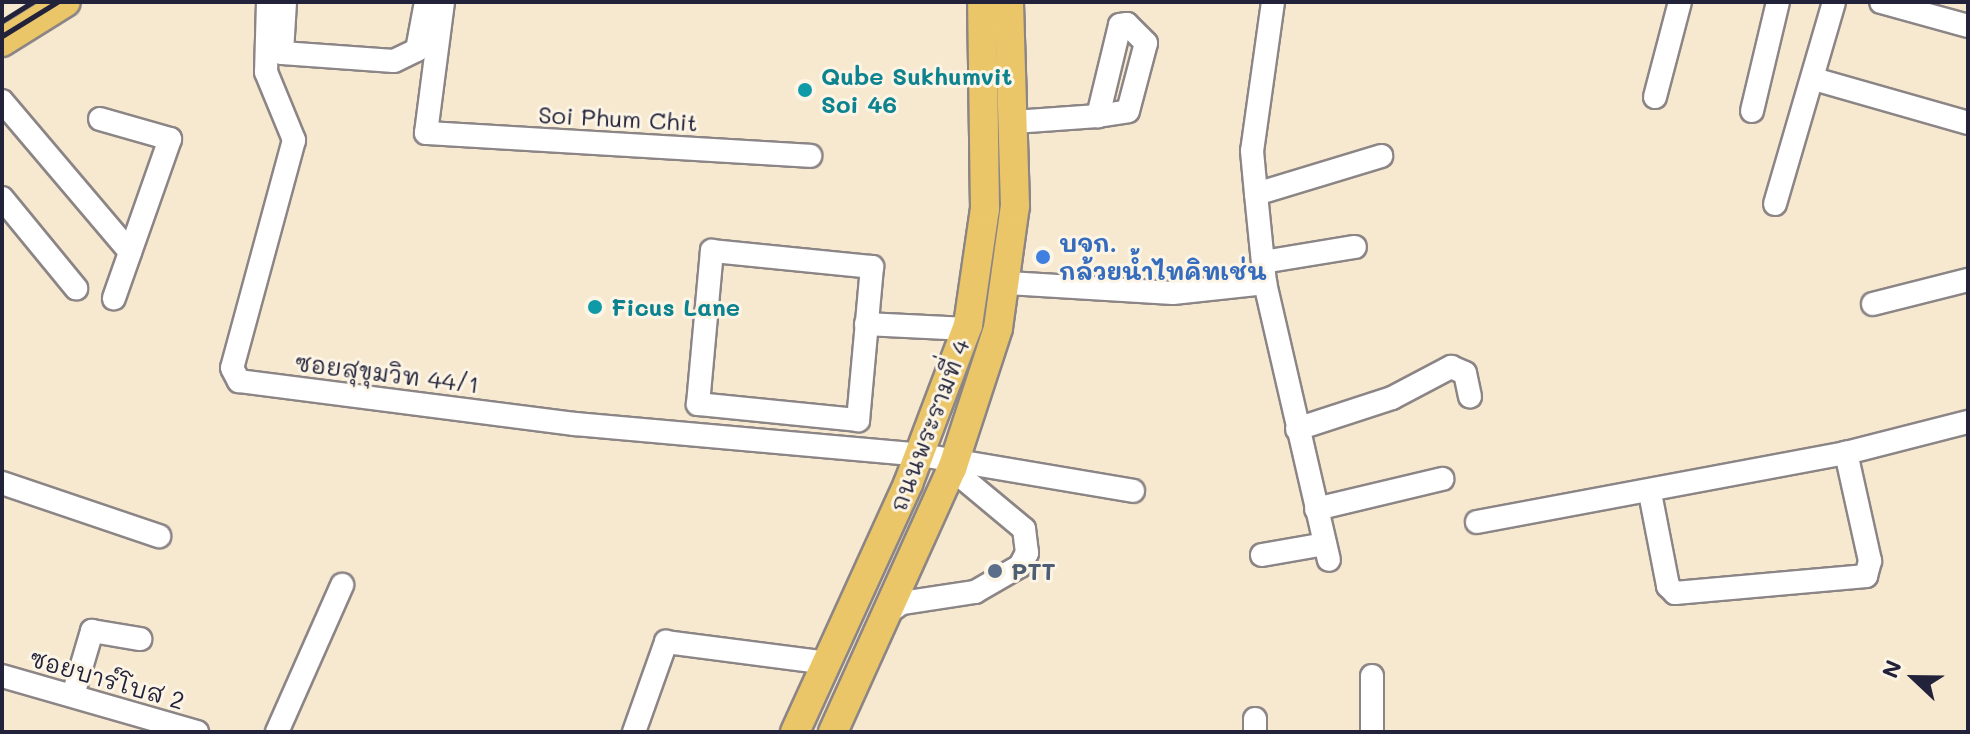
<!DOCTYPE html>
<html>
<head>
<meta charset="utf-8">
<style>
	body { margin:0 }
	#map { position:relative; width:1970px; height:734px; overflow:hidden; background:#f7e8d0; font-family:Mali,"Playpen Sans Thai",sans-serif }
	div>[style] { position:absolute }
	.roads { filter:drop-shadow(2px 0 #8c8586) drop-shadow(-2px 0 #8c8586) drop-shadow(0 2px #8c8586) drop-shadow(0 -2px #8c8586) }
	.minor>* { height:22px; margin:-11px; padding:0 11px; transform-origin:11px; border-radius:11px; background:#fff }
	.major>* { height:28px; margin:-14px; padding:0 14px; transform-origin:14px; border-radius:14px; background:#ebc669 }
	.rail>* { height:5px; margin:-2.5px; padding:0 2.5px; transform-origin:2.5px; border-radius:2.5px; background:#22223b }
	.dots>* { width:22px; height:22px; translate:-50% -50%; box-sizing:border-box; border:4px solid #fcf5e5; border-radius:50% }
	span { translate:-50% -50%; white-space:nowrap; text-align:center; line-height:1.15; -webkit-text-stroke:6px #fcf5e5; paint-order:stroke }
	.culture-label { font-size:24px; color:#0d838f; font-weight:700 }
	.left { translate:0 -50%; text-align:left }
	.street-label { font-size:24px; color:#22223b }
	.shop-label { font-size:24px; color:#366cbe; font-weight:700 }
	.service-label { font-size:24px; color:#4e5e75; font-weight:700 }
	.frame { position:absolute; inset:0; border:4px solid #22223b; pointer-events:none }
	.north { position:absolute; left:1874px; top:638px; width:80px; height:80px; -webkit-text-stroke:6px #fcf5e5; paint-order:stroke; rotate:292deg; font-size:22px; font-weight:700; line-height:32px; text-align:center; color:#22223b }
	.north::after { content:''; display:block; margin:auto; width:28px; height:36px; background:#22223b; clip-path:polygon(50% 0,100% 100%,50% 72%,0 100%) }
</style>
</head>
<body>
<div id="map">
	<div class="roads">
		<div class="minor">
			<div style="left:268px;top:2px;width:70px;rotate:91.6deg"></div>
			<div style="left:266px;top:72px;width:74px;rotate:67.6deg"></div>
			<div style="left:294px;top:140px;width:236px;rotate:105.2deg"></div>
			<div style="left:232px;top:368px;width:15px;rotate:62deg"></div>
			<div style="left:239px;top:381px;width:339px;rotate:7.3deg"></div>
			<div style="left:575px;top:424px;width:347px;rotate:5.1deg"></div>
			<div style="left:921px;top:455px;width:215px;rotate:9.6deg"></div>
			<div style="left:285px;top:2px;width:51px;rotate:93.4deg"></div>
			<div style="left:282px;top:53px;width:112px;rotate:4.1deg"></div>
			<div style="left:394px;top:61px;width:25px;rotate:-26deg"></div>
			<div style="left:417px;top:50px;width:49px;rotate:-79.4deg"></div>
			<div style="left:443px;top:2px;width:132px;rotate:97.4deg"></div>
			<div style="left:426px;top:133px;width:385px;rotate:3.4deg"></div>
			<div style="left:1273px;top:2px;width:150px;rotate:98deg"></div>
			<div style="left:1252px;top:151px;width:43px;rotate:84.7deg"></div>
			<div style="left:1256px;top:194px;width:89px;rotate:84.2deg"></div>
			<div style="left:1265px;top:283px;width:284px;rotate:77deg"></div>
			<div style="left:1881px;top:2px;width:90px;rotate:15.4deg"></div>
			<div style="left:1814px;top:79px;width:160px;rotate:15.9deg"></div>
			<div style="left:1655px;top:97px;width:98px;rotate:-75.3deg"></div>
			<div style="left:2px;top:101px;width:198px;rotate:49.7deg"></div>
			<div style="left:1752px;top:111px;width:112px;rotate:-76.6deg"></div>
			<div style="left:100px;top:119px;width:73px;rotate:15.9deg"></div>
			<div style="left:170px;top:139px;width:169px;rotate:109.4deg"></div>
			<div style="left:1014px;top:122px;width:84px;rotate:-4.1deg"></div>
			<div style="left:1098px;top:116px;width:30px;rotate:-9deg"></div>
			<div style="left:1128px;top:111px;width:70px;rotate:-75.2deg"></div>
			<div style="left:1146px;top:43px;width:27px;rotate:-135deg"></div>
			<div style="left:1127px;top:24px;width:7px;rotate:172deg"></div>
			<div style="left:1120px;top:25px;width:94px;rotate:103.6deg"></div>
			<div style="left:1256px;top:194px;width:131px;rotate:-16.9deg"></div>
			<div style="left:2px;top:198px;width:117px;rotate:50.6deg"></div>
			<div style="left:1775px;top:204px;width:210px;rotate:-73.7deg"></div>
			<div style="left:712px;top:251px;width:161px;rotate:5.7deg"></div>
			<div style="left:872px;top:267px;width:154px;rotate:95.2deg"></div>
			<div style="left:858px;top:420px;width:161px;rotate:-174.3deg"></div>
			<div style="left:698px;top:404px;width:154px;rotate:-84.8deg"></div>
			<div style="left:1263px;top:262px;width:93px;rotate:-9.3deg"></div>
			<div style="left:1008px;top:283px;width:165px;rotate:3.5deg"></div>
			<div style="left:1173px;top:293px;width:93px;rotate:-6.2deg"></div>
			<div style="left:1873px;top:304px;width:98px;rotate:-14.2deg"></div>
			<div style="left:866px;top:324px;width:101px;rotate:2.8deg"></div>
			<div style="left:1297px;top:429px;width:100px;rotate:-18.1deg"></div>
			<div style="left:1392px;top:398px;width:67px;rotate:-27.7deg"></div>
			<div style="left:1451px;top:367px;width:15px;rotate:23deg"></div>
			<div style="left:1465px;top:373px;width:24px;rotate:78deg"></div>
			<div style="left:2px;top:483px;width:166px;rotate:18.7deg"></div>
			<div style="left:1650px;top:493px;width:95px;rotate:79deg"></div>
			<div style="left:1668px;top:586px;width:10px;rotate:45deg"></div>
			<div style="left:1675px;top:593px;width:192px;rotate:-5.1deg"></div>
			<div style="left:1866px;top:576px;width:16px;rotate:-75deg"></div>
			<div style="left:1870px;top:561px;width:111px;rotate:-102.5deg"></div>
			<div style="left:1316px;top:509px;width:130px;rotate:-13.4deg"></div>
			<div style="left:1477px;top:522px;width:375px;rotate:-10.6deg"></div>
			<div style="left:1846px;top:453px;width:126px;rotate:-14.3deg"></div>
			<div style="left:1262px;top:555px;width:64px;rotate:-9.9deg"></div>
			<div style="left:889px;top:612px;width:16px;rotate:-35deg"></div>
			<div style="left:902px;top:603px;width:74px;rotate:-8.6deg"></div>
			<div style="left:975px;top:592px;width:52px;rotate:-30deg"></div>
			<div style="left:1020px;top:566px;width:15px;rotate:-62deg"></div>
			<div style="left:1027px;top:553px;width:24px;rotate:-97deg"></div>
			<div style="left:1024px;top:529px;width:94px;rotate:-140.2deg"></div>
			<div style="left:2px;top:676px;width:203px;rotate:16deg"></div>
			<div style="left:73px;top:695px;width:67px;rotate:-73.5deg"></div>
			<div style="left:92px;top:631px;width:49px;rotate:9.5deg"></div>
			<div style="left:1255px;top:719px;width:13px;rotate:90deg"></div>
			<div style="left:277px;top:732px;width:161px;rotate:-66.1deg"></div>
			<div style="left:634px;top:732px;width:96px;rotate:-70.4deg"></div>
			<div style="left:666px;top:642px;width:162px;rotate:7.4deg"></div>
			<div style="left:1372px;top:732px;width:56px;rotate:-90deg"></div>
		</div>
		<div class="major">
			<div style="left:2px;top:42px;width:75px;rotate:-32deg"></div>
			<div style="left:795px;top:732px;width:273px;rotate:-65.5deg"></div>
			<div style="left:908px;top:484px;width:170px;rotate:-69.3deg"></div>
			<div style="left:968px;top:325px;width:117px;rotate:-81.7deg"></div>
			<div style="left:985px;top:209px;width:207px;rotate:-90.8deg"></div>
			<div style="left:833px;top:732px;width:289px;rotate:-65.7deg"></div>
			<div style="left:952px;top:469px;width:148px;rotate:-71.9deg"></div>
			<div style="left:998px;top:328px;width:123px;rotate:-82.1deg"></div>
			<div style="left:1015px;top:206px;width:204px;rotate:-91.7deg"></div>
		</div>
	</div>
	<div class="rail">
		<div style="left:2px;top:21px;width:36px;rotate:-32deg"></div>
		<div style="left:2px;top:36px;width:65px;rotate:-31.7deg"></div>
	</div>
	<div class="dots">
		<div style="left:805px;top:90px;background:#0f9aa8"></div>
		<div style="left:1043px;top:257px;background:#3f7fe0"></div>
		<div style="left:595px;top:307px;background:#0f9aa8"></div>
		<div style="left:995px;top:571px;background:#5c6f8a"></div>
	</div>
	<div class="culture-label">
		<span class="left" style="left:821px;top:90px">Qube Sukhumvit<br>Soi 46</span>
		<span class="left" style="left:611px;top:307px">Ficus Lane</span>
	</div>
	<div class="street-label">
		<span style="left:618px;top:118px;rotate:3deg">Soi Phum Chit</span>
		<span style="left:387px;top:373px;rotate:7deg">ซอยสุขุมวิท 44/1</span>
		<span style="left:929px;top:425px;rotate:-69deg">ถนนพระรามที่ 4</span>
		<span style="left:107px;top:679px;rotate:16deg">ซอยบาร์โบส 2</span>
	</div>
	<div class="shop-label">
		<span class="left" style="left:1059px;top:257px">บจก.<br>กล้วยน้ำไทคิทเช่น</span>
	</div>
	<div class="service-label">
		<span class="left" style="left:1011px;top:571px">PTT</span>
	</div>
	<div class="frame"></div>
	<div class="north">N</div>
</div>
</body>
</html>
